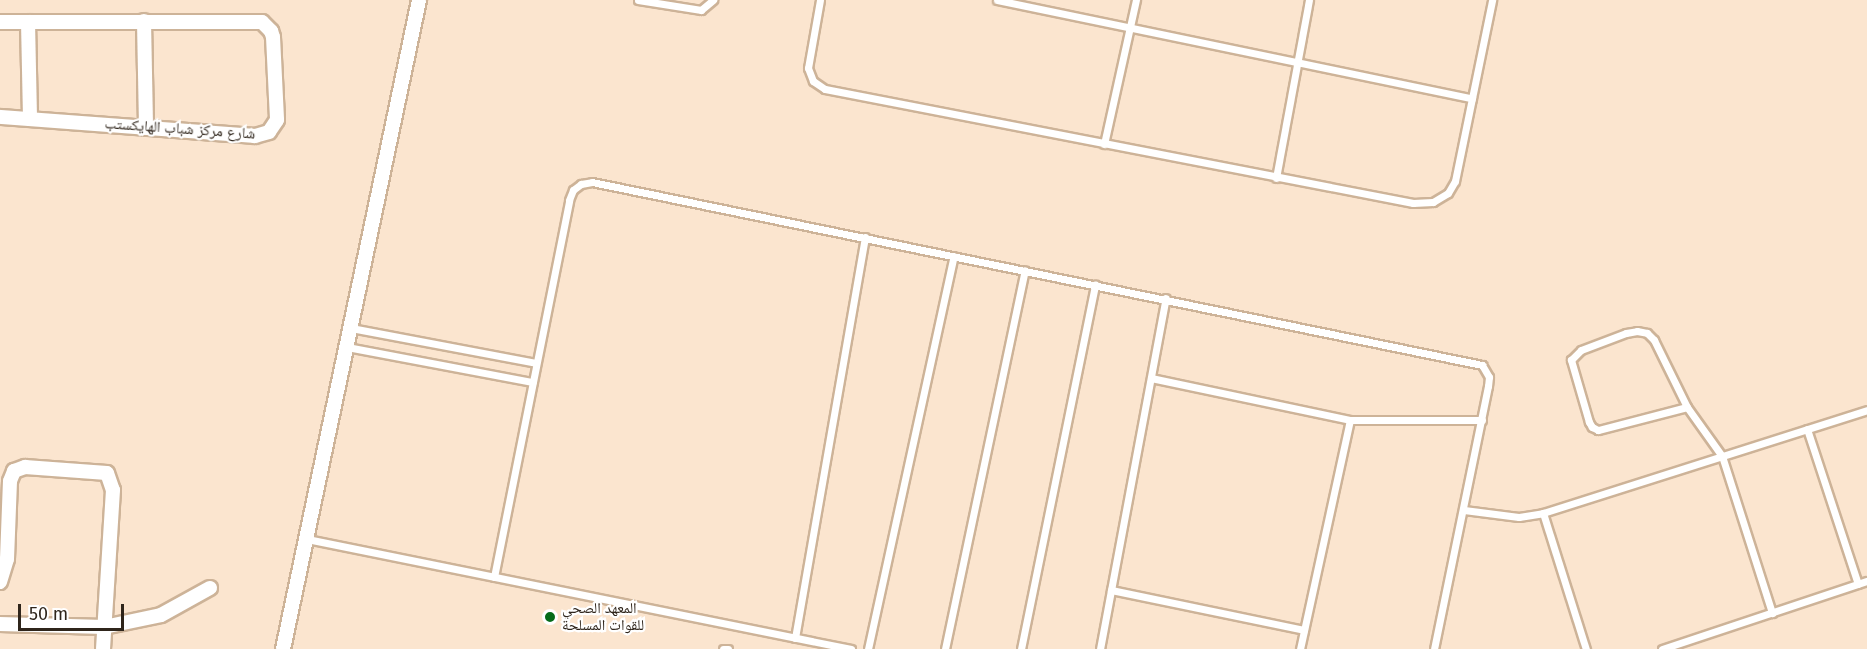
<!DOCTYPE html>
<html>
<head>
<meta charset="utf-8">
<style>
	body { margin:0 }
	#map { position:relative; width:1867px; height:649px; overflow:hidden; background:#fbe5cf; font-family:"Fira Sans","Noto Naskh Arabic",sans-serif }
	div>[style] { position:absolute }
	.roads { filter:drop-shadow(2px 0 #cdb398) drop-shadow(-2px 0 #cdb398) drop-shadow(0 2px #cdb398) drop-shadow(0 -2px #cdb398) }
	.service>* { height:7px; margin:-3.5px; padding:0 3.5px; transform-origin:3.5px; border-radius:3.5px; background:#fff }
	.minor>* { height:14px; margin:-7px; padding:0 7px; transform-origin:7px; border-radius:7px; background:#fff }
	.dots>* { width:16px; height:16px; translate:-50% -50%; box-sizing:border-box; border:3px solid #fff; border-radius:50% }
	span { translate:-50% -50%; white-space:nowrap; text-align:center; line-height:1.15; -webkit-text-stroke:4.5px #fff; paint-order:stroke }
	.street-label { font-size:15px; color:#2f251b }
	.poi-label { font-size:15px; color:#2f251b }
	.left { translate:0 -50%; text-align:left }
	.scale { position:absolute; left:18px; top:604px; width:106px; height:27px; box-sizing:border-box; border:3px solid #2f251b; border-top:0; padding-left:8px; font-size:18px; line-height:21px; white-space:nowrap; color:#2f251b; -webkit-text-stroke:4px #fff; paint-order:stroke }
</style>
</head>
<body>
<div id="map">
	<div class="roads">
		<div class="service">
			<div style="left:638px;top:0;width:64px;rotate:9deg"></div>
			<div style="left:701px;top:10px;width:16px;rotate:-40deg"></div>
			<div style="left:820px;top:0;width:69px;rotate:100deg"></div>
			<div style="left:808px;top:68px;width:14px;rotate:69deg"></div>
			<div style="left:813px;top:81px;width:14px;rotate:34deg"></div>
			<div style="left:825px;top:89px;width:599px;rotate:10.97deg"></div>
			<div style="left:1413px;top:203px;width:20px;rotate:-3deg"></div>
			<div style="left:1433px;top:202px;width:17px;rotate:-31deg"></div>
			<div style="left:1448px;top:193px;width:14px;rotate:-60deg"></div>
			<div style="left:1455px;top:181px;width:185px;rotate:-78.4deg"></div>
			<div style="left:997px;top:0;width:485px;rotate:11.7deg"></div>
			<div style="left:1104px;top:144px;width:148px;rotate:-77.5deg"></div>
			<div style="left:1276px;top:178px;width:181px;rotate:-79.5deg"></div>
			<div style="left:351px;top:328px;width:188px;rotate:10.7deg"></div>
			<div style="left:347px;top:347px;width:189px;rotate:10.7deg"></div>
			<div style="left:1151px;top:378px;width:203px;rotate:11.9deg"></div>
			<div style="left:1350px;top:420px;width:132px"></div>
			<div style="left:1687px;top:407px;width:92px;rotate:165.5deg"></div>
			<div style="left:1598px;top:430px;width:7px;rotate:-153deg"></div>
			<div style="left:1592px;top:427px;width:6px;rotate:-121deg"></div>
			<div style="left:1589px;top:422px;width:65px;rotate:-106.2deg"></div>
			<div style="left:1571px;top:360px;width:14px;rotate:-45deg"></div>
			<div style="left:1581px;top:350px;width:48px;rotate:-20.7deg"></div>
			<div style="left:1626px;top:333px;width:11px;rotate:-10deg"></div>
			<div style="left:1637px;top:331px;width:10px;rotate:11deg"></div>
			<div style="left:1647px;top:333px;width:10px;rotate:45deg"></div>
			<div style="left:1654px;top:340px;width:75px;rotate:63.8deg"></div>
			<div style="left:1687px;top:407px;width:60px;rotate:54.5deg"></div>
			<div style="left:1722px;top:456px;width:165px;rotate:72.3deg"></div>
			<div style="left:1807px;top:429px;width:163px;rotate:71.8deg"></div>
			<div style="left:1464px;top:510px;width:55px;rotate:7.3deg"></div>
			<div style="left:1519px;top:517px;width:24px;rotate:-9deg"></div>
			<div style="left:1543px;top:513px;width:340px;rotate:-17.6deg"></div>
			<div style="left:1543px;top:513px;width:143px;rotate:72.5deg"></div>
			<div style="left:307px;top:539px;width:555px;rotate:11.43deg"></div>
			<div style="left:494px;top:577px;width:384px;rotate:-78.7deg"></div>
			<div style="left:569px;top:200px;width:11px;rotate:-68deg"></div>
			<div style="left:573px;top:190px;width:10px;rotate:-37deg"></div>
			<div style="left:581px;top:184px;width:11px;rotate:-10deg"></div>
			<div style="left:592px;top:182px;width:909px;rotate:11.62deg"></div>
			<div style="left:1482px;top:365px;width:14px;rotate:60deg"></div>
			<div style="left:1489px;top:377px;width:9px;rotate:96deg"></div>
			<div style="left:1488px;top:386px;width:268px;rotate:101.6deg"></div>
			<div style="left:1111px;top:590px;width:197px;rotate:11.7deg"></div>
			<div style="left:795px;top:638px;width:407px;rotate:-80.1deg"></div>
			<div style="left:723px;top:649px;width:5px"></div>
			<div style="left:868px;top:649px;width:402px;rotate:-77.7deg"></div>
			<div style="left:945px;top:649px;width:387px;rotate:-78.1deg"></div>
			<div style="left:1021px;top:649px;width:372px;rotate:-78.5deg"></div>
			<div style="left:1100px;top:649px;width:357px;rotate:-79.4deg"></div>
			<div style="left:1300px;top:649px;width:234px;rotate:-77.7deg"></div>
			<div style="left:1662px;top:649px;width:216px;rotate:-18.4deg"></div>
		</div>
		<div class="minor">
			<div style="left:144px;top:21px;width:107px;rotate:88.9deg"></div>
			<div style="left:0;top:22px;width:262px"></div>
			<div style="left:262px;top:22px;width:13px;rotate:45deg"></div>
			<div style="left:271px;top:31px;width:6px;rotate:72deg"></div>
			<div style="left:273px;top:37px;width:83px;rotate:87.2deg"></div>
			<div style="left:277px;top:120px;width:14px;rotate:124deg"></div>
			<div style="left:269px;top:132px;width:15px;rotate:164deg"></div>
			<div style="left:255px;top:136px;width:256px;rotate:-175.7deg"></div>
			<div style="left:28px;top:22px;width:97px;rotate:88.8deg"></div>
			<div style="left:0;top:582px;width:24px;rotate:-73deg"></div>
			<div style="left:7px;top:559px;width:78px;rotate:-87.8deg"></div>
			<div style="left:10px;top:481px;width:11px;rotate:-68deg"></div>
			<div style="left:14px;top:471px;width:12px;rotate:-20deg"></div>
			<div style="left:25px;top:467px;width:82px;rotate:4.2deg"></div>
			<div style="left:107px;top:473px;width:18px;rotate:71deg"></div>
			<div style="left:113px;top:490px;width:159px;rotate:93.6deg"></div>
			<div style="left:0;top:624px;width:104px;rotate:1.7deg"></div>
			<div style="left:104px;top:627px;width:58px;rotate:-11.9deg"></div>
			<div style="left:161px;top:615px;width:56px;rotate:-28.9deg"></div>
			<div style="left:283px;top:649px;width:663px;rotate:-78.16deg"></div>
		</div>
	</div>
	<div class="dots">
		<div style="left:550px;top:617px;background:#056b19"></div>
	</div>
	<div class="street-label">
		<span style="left:180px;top:129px;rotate:4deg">شارع مركز شباب الهايكستب</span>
	</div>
	<div class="poi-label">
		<span class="left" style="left:562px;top:617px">المعهد الصحي<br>للقوات المسلحة</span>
	</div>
	<div class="scale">50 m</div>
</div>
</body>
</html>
